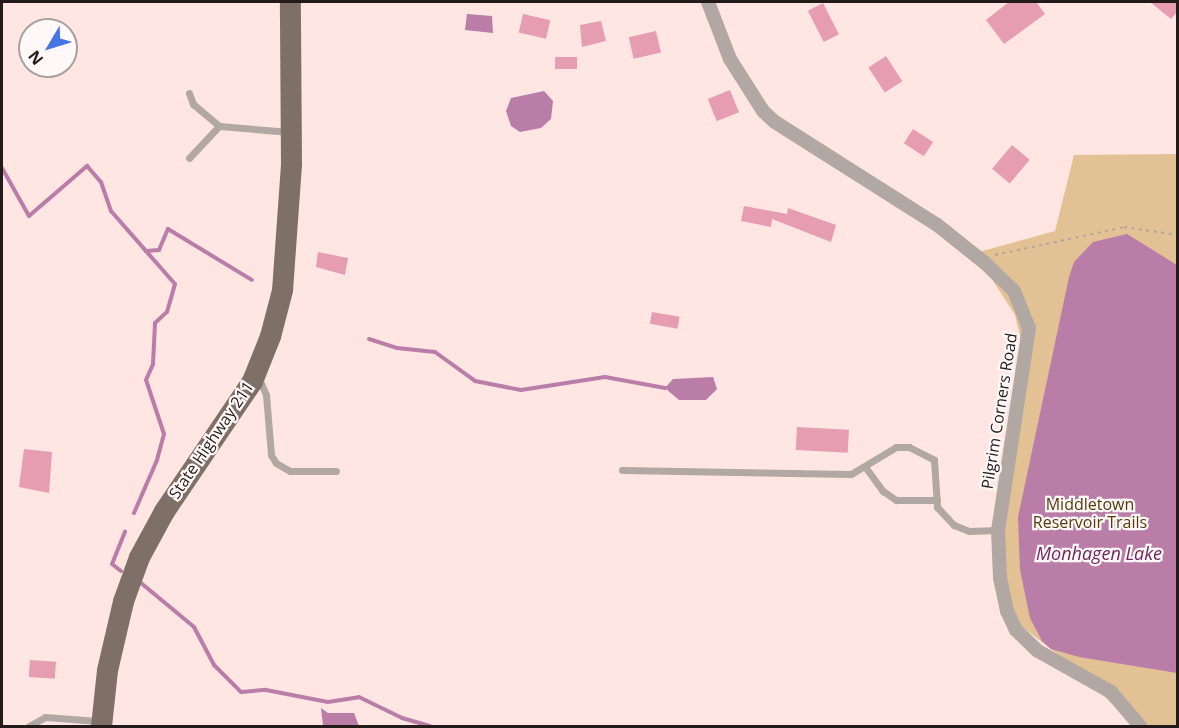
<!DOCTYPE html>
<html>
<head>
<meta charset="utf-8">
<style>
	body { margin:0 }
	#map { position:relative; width:1179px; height:728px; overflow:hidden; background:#ffe6e3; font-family:"Open Sans",sans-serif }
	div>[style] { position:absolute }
	.green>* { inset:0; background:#e2c195 }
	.water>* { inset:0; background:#b97da8 }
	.stream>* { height:4px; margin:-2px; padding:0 2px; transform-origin:2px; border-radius:2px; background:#b97da8 }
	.building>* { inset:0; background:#e79db1; transform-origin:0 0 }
	.path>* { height:2px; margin-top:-1px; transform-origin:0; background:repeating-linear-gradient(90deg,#b4a19e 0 3px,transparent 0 7.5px) }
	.service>* { height:7px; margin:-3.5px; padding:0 3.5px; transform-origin:3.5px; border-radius:3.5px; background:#b1a8a3 }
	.minor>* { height:14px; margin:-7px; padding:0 7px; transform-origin:7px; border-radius:7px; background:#b1a8a3 }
	.primary>* { height:21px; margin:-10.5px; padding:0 10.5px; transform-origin:10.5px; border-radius:10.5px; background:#7f7067 }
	span { translate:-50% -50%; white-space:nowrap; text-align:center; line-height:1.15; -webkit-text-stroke:4.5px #fef8f8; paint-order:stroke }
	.street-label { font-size:16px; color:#231b1a }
	.park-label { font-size:16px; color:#563907 }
	.water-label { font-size:18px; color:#6e275e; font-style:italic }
	.frame { position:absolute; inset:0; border:3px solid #231b1a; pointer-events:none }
	.north { position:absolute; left:18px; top:18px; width:60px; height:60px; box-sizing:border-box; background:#fef8f8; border:2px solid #a6a09f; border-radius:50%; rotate:232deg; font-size:16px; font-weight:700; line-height:24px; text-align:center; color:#231b1a }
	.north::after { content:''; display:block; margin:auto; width:21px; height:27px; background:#4675e6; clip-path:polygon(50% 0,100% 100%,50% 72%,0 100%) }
</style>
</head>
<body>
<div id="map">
	<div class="green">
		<div style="clip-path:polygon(1177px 154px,1177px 726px,1135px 726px,1075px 668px,1020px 625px,1008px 604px,1003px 543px,1023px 348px,1015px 315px,975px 253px,1055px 231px,1074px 155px)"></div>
	</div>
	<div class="water">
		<div style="clip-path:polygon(467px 14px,492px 16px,493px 33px,465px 30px)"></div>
		<div style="clip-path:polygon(544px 91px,553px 101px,551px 119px,541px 128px,520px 132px,511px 126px,506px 111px,511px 98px)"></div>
		<div style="clip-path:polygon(1127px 234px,1177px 265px,1177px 673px,1079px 657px,1051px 649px,1042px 641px,1030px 618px,1020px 570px,1018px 517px,1069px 277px,1074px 262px,1093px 242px)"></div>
		<div style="clip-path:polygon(713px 377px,717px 389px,706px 400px,679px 400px,665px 388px,673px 379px)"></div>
		<div style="clip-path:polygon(321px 708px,328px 713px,354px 713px,359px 726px,323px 726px)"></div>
	</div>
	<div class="stream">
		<div style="left:2px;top:168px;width:55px;rotate:60.6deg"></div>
		<div style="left:29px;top:216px;width:77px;rotate:-40.8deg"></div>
		<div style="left:87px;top:166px;width:21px;rotate:49deg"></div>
		<div style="left:101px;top:182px;width:31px;rotate:71deg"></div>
		<div style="left:111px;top:211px;width:53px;rotate:48.8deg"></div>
		<div style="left:146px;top:251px;width:13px;rotate:-4deg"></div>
		<div style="left:159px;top:250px;width:23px;rotate:-67deg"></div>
		<div style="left:168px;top:229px;width:98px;rotate:31.3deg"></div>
		<div style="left:369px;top:339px;width:29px;rotate:18deg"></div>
		<div style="left:397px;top:348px;width:38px;rotate:6deg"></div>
		<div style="left:435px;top:352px;width:49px;rotate:35.9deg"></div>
		<div style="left:475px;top:381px;width:47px;rotate:11.1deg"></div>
		<div style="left:521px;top:390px;width:85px;rotate:-8.8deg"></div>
		<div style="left:605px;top:377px;width:61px;rotate:10.4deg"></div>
		<div style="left:134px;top:513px;width:58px;rotate:-66.5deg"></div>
		<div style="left:157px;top:460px;width:27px;rotate:-75deg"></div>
		<div style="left:164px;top:434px;width:57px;rotate:-108.4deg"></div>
		<div style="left:146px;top:380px;width:17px;rotate:-66deg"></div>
		<div style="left:153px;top:364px;width:41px;rotate:-87.2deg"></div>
		<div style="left:155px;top:323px;width:16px;rotate:-43deg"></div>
		<div style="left:167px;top:312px;width:29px;rotate:-74deg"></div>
		<div style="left:175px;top:284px;width:44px;rotate:-131.3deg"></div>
		<div style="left:121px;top:571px;width:11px;rotate:-142deg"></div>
		<div style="left:112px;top:564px;width:35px;rotate:-68deg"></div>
		<div style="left:141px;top:583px;width:69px;rotate:39.7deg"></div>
		<div style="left:194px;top:627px;width:43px;rotate:62.2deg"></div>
		<div style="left:214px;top:665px;width:38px;rotate:45deg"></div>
		<div style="left:241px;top:692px;width:25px;rotate:-5deg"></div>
		<div style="left:266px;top:690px;width:63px;rotate:11deg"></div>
		<div style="left:328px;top:702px;width:31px;rotate:-9deg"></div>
		<div style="left:359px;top:697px;width:48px;rotate:26deg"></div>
		<div style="left:402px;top:718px;width:29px;rotate:16deg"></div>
	</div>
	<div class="building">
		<div style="clip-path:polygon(1009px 2px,1036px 2px,1045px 14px,1004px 44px,986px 20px)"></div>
		<div style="clip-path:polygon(1150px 2px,1178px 2px,1178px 11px,1171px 19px)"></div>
		<div style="left:823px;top:3px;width:35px;height:17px;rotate:63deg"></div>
		<div style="left:523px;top:14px;width:28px;height:19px;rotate:13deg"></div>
		<div style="clip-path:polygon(601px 21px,606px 41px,582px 47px,580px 25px)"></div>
		<div style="left:656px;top:31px;width:22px;height:28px;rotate:77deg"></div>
		<div style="left:886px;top:56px;width:30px;height:21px;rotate:57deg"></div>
		<div style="left:555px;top:57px;width:22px;height:12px"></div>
		<div style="left:730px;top:90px;width:24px;height:24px;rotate:68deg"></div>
		<div style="left:913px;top:129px;width:24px;height:17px;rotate:33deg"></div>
		<div style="left:1012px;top:145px;width:23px;height:31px;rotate:40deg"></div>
		<div style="clip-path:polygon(744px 206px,787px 214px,788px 208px,836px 225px,831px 242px,772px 219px,771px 227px,741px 221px)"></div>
		<div style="clip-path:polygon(318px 252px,348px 258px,345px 275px,316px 267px)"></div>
		<div style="left:652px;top:312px;width:28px;height:12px;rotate:10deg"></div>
		<div style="left:797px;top:427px;width:52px;height:23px;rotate:3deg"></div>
		<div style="clip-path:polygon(24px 449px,52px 452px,49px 493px,19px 487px)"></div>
		<div style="left:30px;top:660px;width:26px;height:17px;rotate:4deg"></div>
	</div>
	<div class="path">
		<div style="left:995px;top:255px;width:132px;rotate:-12.2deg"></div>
		<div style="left:1124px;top:227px;width:55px;rotate:8.4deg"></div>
	</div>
	<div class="service">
		<div style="left:189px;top:93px;width:12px;rotate:70deg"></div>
		<div style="left:193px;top:104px;width:34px;rotate:40deg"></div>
		<div style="left:219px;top:126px;width:71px;rotate:4.8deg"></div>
		<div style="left:189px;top:158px;width:44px;rotate:-46.8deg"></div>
		<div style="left:258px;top:376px;width:21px;rotate:67deg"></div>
		<div style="left:266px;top:395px;width:60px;rotate:85.2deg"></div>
		<div style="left:271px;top:455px;width:9px;rotate:58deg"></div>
		<div style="left:276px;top:463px;width:16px;rotate:30deg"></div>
		<div style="left:290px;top:471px;width:46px"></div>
		<div style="left:866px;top:468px;width:29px;rotate:54deg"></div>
		<div style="left:883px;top:491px;width:16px;rotate:35deg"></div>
		<div style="left:896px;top:500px;width:41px"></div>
		<div style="left:622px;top:470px;width:229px;rotate:1deg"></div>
		<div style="left:851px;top:474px;width:52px;rotate:-31deg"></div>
		<div style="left:896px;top:447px;width:13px"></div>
		<div style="left:909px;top:447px;width:28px;rotate:27deg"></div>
		<div style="left:934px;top:460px;width:47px;rotate:86.3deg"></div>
		<div style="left:937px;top:507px;width:25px;rotate:47deg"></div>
		<div style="left:954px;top:525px;width:16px;rotate:22deg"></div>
		<div style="left:969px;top:531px;width:29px;rotate:-2deg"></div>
		<div style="left:29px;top:726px;width:18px;rotate:-29deg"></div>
		<div style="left:45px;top:717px;width:53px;rotate:4.3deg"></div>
	</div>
	<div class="minor">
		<div style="left:708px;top:2px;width:61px;rotate:68.9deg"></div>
		<div style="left:730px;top:59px;width:62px;rotate:57.6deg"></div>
		<div style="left:763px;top:111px;width:16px;rotate:43deg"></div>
		<div style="left:775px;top:122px;width:191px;rotate:32.4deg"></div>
		<div style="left:936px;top:224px;width:63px;rotate:38.5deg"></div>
		<div style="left:985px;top:263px;width:40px;rotate:44deg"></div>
		<div style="left:1014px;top:291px;width:40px;rotate:68deg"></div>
		<div style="left:1029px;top:328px;width:204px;rotate:98.7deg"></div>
		<div style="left:998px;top:530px;width:48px;rotate:87.6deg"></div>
		<div style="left:1000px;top:578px;width:34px;rotate:78deg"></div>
		<div style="left:1007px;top:611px;width:21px;rotate:65deg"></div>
		<div style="left:1016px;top:630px;width:30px;rotate:44deg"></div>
		<div style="left:1038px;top:651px;width:84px;rotate:29.3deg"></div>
		<div style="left:1111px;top:692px;width:45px;rotate:49.5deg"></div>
	</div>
	<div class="primary">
		<div style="left:101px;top:726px;width:56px;rotate:-83.9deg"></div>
		<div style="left:107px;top:670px;width:71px;rotate:-76.9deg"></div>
		<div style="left:123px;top:601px;width:47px;rotate:-70deg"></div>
		<div style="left:139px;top:557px;width:52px;rotate:-61.5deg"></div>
		<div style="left:164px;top:511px;width:157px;rotate:-55.9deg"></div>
		<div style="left:252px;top:381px;width:48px;rotate:-68.2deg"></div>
		<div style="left:270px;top:336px;width:48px;rotate:-75.4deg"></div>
		<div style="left:282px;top:290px;width:126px;rotate:-85.9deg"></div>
		<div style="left:291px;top:164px;width:162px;rotate:-90.4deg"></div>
	</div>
	<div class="street-label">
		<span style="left:999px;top:411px;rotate:-81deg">Pilgrim Corners Road</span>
		<span style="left:211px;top:440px;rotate:-56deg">State Highway 211</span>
	</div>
	<div class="park-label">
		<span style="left:1090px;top:513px">Middletown<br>Reservoir Trails</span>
	</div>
	<div class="water-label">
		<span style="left:1099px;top:553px">Monhagen Lake</span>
	</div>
	<div class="frame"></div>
	<div class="north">N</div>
</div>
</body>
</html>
